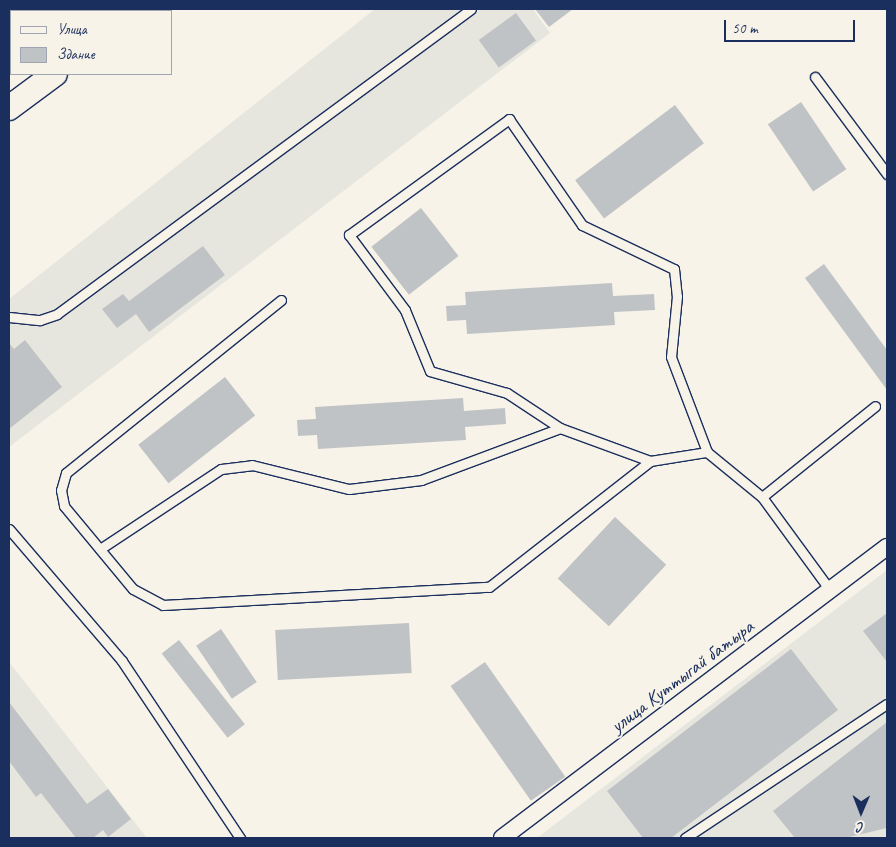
<!DOCTYPE html>
<html>
<head>
<meta charset="utf-8">
<style>
	body { margin:0 }
	#map { position:relative; width:896px; height:847px; overflow:hidden; background:#f7f3e8; font-family:Caveat,sans-serif }
	div>[style] { position:absolute }
	.built>* { inset:0; background:#e6e5de }
	.building>* { inset:0; background:#c0c3c5; transform-origin:0 0 }
	.roads { filter:drop-shadow(1px 0 #1b2f5e) drop-shadow(-1px 0 #1b2f5e) drop-shadow(0 1px #1b2f5e) drop-shadow(0 -1px #1b2f5e) }
	.lane>* { height:9px; margin:-4.5px; padding:0 4.5px; transform-origin:4.5px; border-radius:4.5px; background:#f7f3e8 }
	.street>* { height:16px; margin:-8px; padding:0 8px; transform-origin:8px; border-radius:8px; background:#f7f3e8 }
	.secondary>* { height:24px; margin:-12px; padding:0 12px; transform-origin:12px; border-radius:12px; background:#f7f3e8 }
	span { translate:-50% -50%; white-space:nowrap; text-align:center; line-height:1.15; -webkit-text-stroke:4px #f7f3e8; paint-order:stroke }
	.street-label { font-size:20px; color:#1b2f5e }
	.frame { position:absolute; inset:0; border:10px solid #1b2f5e; pointer-events:none }
	.legend { position:absolute; left:10px; top:10px; width:162px; height:65px; box-sizing:border-box; background:#f7f3e8; border:1px solid #9fa5b1; margin:0; padding:6px 9px; list-style:none; font-size:15px; color:#1b2f5e }
	.legend li { display:flex; align-items:center; gap:10px; height:25px }
	.legend b { width:25px; border:1px solid #9fa5b1 }
	.north { position:absolute; left:836px; top:787px; width:50px; height:50px; -webkit-text-stroke:4px #f7f3e8; paint-order:stroke; rotate:181deg; font-size:14px; font-weight:700; line-height:20px; text-align:center; color:#1b2f5e }
	.north::after { content:''; display:block; margin:auto; width:18px; height:22px; background:#1b2f5e; clip-path:polygon(50% 0,100% 100%,50% 72%,0 100%) }
	.scale { position:absolute; left:724px; top:20px; width:131px; height:22px; box-sizing:border-box; border:2px solid #1b2f5e; border-top:0; padding-left:6px; font-size:15px; line-height:18px; white-space:nowrap; color:#1b2f5e; -webkit-text-stroke:4px #f7f3e8; paint-order:stroke }
</style>
</head>
<body>
<div id="map">
	<div class="built">
		<div style="clip-path:polygon(375px 9px,533px 9px,550px 33px,9px 447px,9px 299px)"></div>
		<div style="clip-path:polygon(887px 570px,887px 838px,537px 838px)"></div>
		<div style="clip-path:polygon(9px 662px,147px 838px,9px 838px)"></div>
	</div>
	<div class="building">
		<div style="clip-path:polygon(535px 9px,573px 9px,549px 27px)"></div>
		<div style="left:516px;top:13px;width:34px;height:46px;rotate:54deg"></div>
		<div style="left:801px;top:102px;width:81px;height:40px;rotate:56deg"></div>
		<div style="left:675px;top:105px;width:48px;height:125px;rotate:53deg"></div>
		<div style="left:421px;top:208px;width:61px;height:63px;rotate:52deg"></div>
		<div style="clip-path:polygon(203px 246px,225px 275px,149px 332px,136px 314px,117px 328px,102px 309px,123px 294px,129px 301px)"></div>
		<div style="clip-path:polygon(824px 264px,887px 350px,887px 390px,805px 278px)"></div>
		<div style="clip-path:polygon(612px 283px,613px 296px,654px 294px,655px 310px,614px 312px,615px 325px,467px 334px,466px 320px,447px 321px,446px 306px,466px 305px,465px 292px)"></div>
		<div style="clip-path:polygon(25px 340px,62px 387px,9px 429px,9px 343px,14px 349px)"></div>
		<div style="left:225px;top:377px;width:49px;height:110px;rotate:52deg"></div>
		<div style="clip-path:polygon(463px 398px,464px 411px,505px 408px,506px 424px,465px 427px,466px 440px,318px 449px,317px 435px,298px 436px,297px 420px,316px 419px,315px 407px)"></div>
		<div style="left:615px;top:517px;width:70px;height:84px;rotate:43deg"></div>
		<div style="clip-path:polygon(887px 613px,887px 662px,863px 631px)"></div>
		<div style="left:409px;top:623px;width:50px;height:134px;rotate:87deg"></div>
		<div style="left:221px;top:629px;width:64px;height:30px;rotate:56deg"></div>
		<div style="left:179px;top:640px;width:107px;height:22px;rotate:52deg"></div>
		<div style="clip-path:polygon(791px 649px,838px 710px,671px 838px,643px 838px,607px 791px)"></div>
		<div style="left:485px;top:662px;width:140px;height:42px;rotate:55deg"></div>
		<div style="clip-path:polygon(9px 702px,87px 804px,108px 789px,131px 819px,108px 837px,103px 830px,93px 838px,76px 838px,41px 793px,36px 797px,9px 761px)"></div>
		<div style="clip-path:polygon(887px 722px,887px 828px,845px 838px,795px 838px,773px 811px)"></div>
	</div>
	<div class="roads">
		<div class="lane">
			<div style="left:108px;top:9px;width:3px;rotate:45deg"></div>
			<div style="left:815px;top:77px;width:121px;rotate:53.4deg"></div>
			<div style="left:281px;top:300px;width:276px;rotate:141.2deg"></div>
			<div style="left:66px;top:473px;width:18px;rotate:106deg"></div>
			<div style="left:61px;top:490px;width:16px;rotate:79deg"></div>
			<div style="left:64px;top:506px;width:108px;rotate:50.3deg"></div>
			<div style="left:133px;top:589px;width:34px;rotate:28deg"></div>
			<div style="left:163px;top:605px;width:326px;rotate:-3.2deg"></div>
			<div style="left:489px;top:587px;width:204px;rotate:-38deg"></div>
			<div style="left:650px;top:461px;width:58px;rotate:-9deg"></div>
			<div style="left:9px;top:317px;width:31px;rotate:6deg"></div>
			<div style="left:40px;top:320px;width:18px;rotate:-19deg"></div>
			<div style="left:57px;top:314px;width:514px;rotate:-36.38deg"></div>
			<div style="left:560px;top:428px;width:64px;rotate:-146.6deg"></div>
			<div style="left:507px;top:393px;width:80px;rotate:-164.1deg"></div>
			<div style="left:430px;top:371px;width:66px;rotate:-112.3deg"></div>
			<div style="left:405px;top:310px;width:94px;rotate:-126.7deg"></div>
			<div style="left:349px;top:235px;width:198px;rotate:-35.9deg"></div>
			<div style="left:509px;top:119px;width:129px;rotate:55.4deg"></div>
			<div style="left:582px;top:225px;width:102px;rotate:25.6deg"></div>
			<div style="left:674px;top:269px;width:27px;rotate:84deg"></div>
			<div style="left:677px;top:296px;width:61px;rotate:95.6deg"></div>
			<div style="left:671px;top:357px;width:102px;rotate:69.2deg"></div>
			<div style="left:707px;top:452px;width:71px;rotate:39.3deg"></div>
			<div style="left:9px;top:529px;width:174px;rotate:49.4deg"></div>
			<div style="left:122px;top:661px;width:213px;rotate:56.3deg"></div>
			<div style="left:100px;top:549px;width:145px;rotate:-33.5deg"></div>
			<div style="left:221px;top:469px;width:31px;rotate:-7deg"></div>
			<div style="left:252px;top:465px;width:100px;rotate:13.9deg"></div>
			<div style="left:349px;top:489px;width:73px;rotate:-7.1deg"></div>
			<div style="left:421px;top:480px;width:148px;rotate:-20.5deg"></div>
			<div style="left:560px;top:428px;width:96px;rotate:20.1deg"></div>
			<div style="left:830px;top:590px;width:115px;rotate:-126.2deg"></div>
			<div style="left:762px;top:497px;width:145px;rotate:-38.8deg"></div>
			<div style="left:685px;top:838px;width:242px;rotate:-33.6deg"></div>
		</div>
		<div class="street">
			<div style="left:502px;top:838px;width:483px;rotate:-37.1deg"></div>
		</div>
		<div class="secondary">
			<div style="left:140px;top:11px;width:4px;rotate:-34deg"></div>
			<div style="left:9px;top:108px;width:57px;rotate:-36.5deg"></div>
		</div>
	</div>
	<div class="street-label">
		<span style="left:682px;top:676px;rotate:-37deg">улица Куттыгай батыра</span>
	</div>
	<div class="frame"></div>
	<ul class="legend">
	<li><b style="height:6px;background:#f7f3e8"></b>Улица</li>
	<li><b style="height:14px;background:#c0c3c5"></b>Здание</li>
	</ul>
	<div class="north">С</div>
	<div class="scale">50 m</div>
</div>
</body>
</html>
